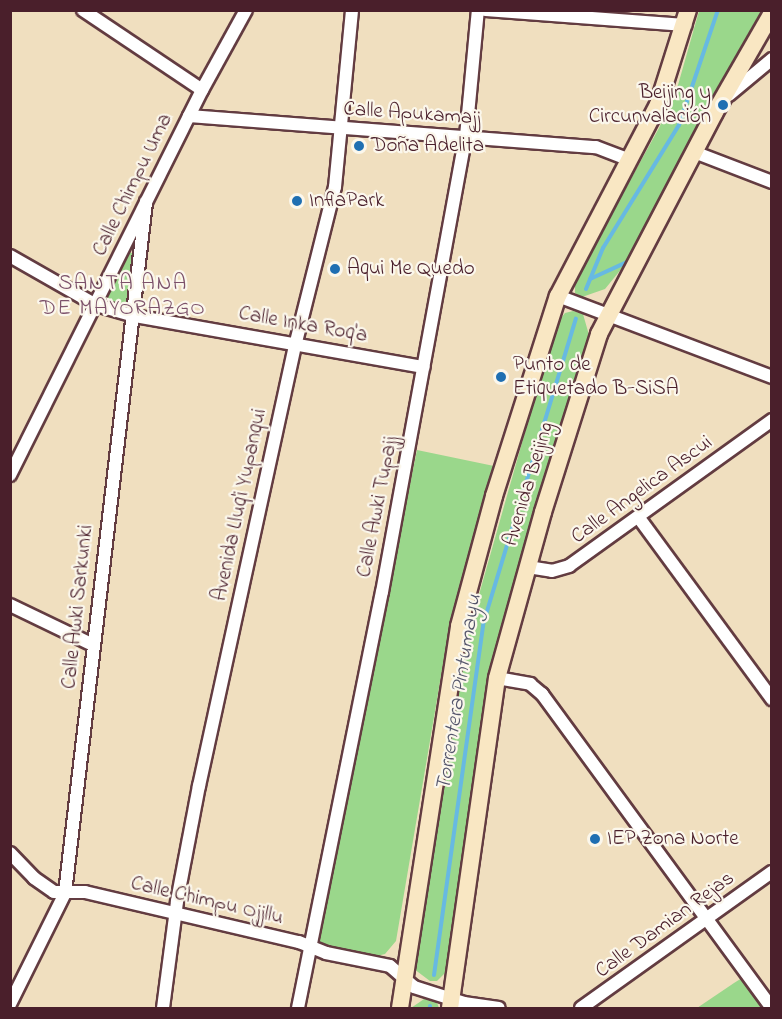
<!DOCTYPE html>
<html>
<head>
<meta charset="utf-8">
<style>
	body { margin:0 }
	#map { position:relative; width:782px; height:1019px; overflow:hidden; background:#f0dfbf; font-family:"Indie Flower",sans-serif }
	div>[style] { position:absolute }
	.green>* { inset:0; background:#9ad78b }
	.stream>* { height:4px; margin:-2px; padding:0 2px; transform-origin:2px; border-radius:2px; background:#67b9e2 }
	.roads { filter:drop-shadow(2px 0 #633c41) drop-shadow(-2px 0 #633c41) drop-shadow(0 2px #633c41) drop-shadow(0 -2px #633c41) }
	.minor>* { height:12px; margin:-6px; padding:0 6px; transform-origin:6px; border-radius:6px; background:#fff }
	.secondary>* { height:16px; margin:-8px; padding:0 8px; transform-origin:8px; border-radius:8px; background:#f9e7c3 }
	.dots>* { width:16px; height:16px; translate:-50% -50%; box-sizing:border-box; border:3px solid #fbf7ec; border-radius:50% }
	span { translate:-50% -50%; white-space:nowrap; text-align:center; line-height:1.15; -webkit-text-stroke:4.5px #fbf7ec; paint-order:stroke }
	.poi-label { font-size:21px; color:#4a1f2b }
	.right { translate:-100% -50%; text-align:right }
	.left { translate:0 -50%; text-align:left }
	.street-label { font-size:21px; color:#4a1f2b }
	.neighbourhood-label { font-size:22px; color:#7c516a; letter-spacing:1.5px }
	.water-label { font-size:22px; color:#54556b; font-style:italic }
	.frame { position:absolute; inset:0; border:12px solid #4a1f2b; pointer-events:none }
</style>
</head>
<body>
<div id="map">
	<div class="green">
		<div style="clip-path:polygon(699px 11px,764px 11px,683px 152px,627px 262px,605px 289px,582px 297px,575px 293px,575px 280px,659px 128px,678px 85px)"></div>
		<div style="clip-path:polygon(130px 252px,136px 256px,128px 309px,106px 298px)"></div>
		<div style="clip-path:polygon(573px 311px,583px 314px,589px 335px,498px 643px,445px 973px,437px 981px,430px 981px,414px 969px,469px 630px,555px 326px,565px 313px)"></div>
		<div style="clip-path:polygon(417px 450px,494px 466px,450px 623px,396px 941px,385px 954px,373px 957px,321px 944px,317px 937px)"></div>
		<div style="clip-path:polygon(742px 978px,763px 1008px,697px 1008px,734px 983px)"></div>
		<div style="clip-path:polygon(424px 999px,436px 1000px,439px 1008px,411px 1008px)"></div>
	</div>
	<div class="stream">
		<div style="left:590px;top:279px;width:41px;rotate:-24.7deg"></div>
		<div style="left:586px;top:289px;width:44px;rotate:-67.5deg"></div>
		<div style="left:603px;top:248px;width:145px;rotate:-58.3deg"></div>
		<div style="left:679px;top:125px;width:121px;rotate:-71.3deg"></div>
		<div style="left:434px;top:975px;width:358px;rotate:-82deg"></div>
		<div style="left:484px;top:621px;width:316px;rotate:-73.1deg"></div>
		<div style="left:430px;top:1008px;width:2px;rotate:-90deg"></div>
	</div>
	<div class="roads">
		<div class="minor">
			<div style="left:83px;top:10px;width:143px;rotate:33.9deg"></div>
			<div style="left:485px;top:10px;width:201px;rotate:4.3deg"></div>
			<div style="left:729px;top:95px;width:56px;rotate:-39.9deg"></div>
			<div style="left:189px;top:116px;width:408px;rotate:4.4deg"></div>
			<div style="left:596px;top:147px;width:36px;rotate:21deg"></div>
			<div style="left:694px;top:152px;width:84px;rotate:21deg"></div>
			<div style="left:10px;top:256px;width:99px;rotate:29.7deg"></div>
			<div style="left:96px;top:305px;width:40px;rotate:16deg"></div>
			<div style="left:134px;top:316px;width:294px;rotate:10deg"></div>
			<div style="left:558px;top:296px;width:229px;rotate:20.7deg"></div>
			<div style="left:10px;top:475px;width:430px;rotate:-63.5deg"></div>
			<div style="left:202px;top:90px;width:91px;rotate:-61.2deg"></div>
			<div style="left:639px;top:518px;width:225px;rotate:53.7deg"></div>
			<div style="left:528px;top:567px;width:24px;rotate:9deg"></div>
			<div style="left:552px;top:571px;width:18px;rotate:-16deg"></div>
			<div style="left:569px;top:566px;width:250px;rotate:-35.7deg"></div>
			<div style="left:10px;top:605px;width:92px;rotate:25.7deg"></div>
			<div style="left:497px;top:678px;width:34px;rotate:10deg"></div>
			<div style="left:530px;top:684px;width:16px;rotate:40deg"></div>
			<div style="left:542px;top:694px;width:389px;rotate:53.8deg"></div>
			<div style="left:10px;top:853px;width:35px;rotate:46deg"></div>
			<div style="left:34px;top:878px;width:24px;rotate:35deg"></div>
			<div style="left:54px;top:892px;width:31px"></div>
			<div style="left:85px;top:892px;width:220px;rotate:13.2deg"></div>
			<div style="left:299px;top:942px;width:29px;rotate:22deg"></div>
			<div style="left:326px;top:953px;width:65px;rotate:11.5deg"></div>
			<div style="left:390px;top:966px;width:32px;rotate:41deg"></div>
			<div style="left:414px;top:987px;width:52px;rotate:17.7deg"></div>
			<div style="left:464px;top:1003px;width:35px;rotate:8deg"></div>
			<div style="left:10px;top:1004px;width:124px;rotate:-63.6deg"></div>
			<div style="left:65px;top:893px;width:696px;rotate:-83.31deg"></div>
			<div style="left:163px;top:1008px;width:108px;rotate:-82.5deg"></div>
			<div style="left:177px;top:901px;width:117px;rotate:-79.2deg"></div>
			<div style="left:199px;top:786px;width:454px;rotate:-77.7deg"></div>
			<div style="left:296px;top:342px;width:160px;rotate:-75.9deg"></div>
			<div style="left:335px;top:187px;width:178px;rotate:-84.5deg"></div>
			<div style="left:298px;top:1008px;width:424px;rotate:-78.6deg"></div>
			<div style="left:382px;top:592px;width:464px;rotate:-79.6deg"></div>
			<div style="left:466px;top:136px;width:127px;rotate:-84.6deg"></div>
			<div style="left:581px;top:1008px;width:234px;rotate:-35.5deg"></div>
		</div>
		<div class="secondary">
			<div style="left:400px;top:1008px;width:387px;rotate:-81.2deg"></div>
			<div style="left:459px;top:626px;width:135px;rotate:-74.9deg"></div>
			<div style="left:494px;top:496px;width:210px;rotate:-72.3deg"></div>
			<div style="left:558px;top:296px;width:216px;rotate:-62.4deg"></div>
			<div style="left:658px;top:105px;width:100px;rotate:-72.5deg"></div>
			<div style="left:450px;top:1008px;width:333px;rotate:-81.9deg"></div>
			<div style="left:497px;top:678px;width:172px;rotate:-74.5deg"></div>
			<div style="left:543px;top:512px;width:187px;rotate:-72.5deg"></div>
			<div style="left:599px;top:334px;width:250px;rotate:-62.4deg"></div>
			<div style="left:715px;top:112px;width:114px;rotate:-60.1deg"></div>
		</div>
	</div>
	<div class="dots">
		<div style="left:723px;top:105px;background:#1f6fb2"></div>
		<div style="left:359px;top:146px;background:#1f6fb2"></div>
		<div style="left:297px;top:201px;background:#1f6fb2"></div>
		<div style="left:335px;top:269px;background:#1f6fb2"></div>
		<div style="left:501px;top:377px;background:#1f6fb2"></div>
		<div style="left:595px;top:839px;background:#1f6fb2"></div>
	</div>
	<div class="poi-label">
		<span class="right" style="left:711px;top:105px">Beijing y<br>Circunvalación</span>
		<span class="left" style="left:371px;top:146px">Doña Adelita</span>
		<span class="left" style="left:309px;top:201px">InflaPark</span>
		<span class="left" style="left:347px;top:269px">Aqui Me Quedo</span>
		<span class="left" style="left:513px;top:377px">Punto de<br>Etiquetado B-SiSA</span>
		<span class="left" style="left:607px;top:839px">IEP Zona Norte</span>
	</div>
	<div class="street-label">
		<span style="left:412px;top:114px;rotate:4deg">Calle Apukamajj</span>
		<span style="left:133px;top:185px;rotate:-64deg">Calle Chimpu Uma</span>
		<span style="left:303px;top:325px;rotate:10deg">Calle Inka Roq'a</span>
		<span style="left:529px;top:484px;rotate:-73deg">Avenida Beijing</span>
		<span style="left:642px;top:490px;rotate:-36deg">Calle Angelica Ascui</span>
		<span style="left:240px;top:505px;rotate:-78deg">Avenida Lluq'i Yupanqui</span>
		<span style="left:378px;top:507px;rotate:-79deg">Calle Awki Tupajj</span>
		<span style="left:78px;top:607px;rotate:-84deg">Calle Awki Sarkunki</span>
		<span style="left:207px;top:901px;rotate:13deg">Calle Chimpu Ojjllu</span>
		<span style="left:665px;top:925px;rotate:-36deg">Calle Damian Rejas</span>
	</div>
	<div class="neighbourhood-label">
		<span style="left:123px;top:297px">SANTA ANA<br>DE MAYORAZGO</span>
	</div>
	<div class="water-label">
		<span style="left:460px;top:693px;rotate:-81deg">Torrentera Pintumayu</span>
	</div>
	<div class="frame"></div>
</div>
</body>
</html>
